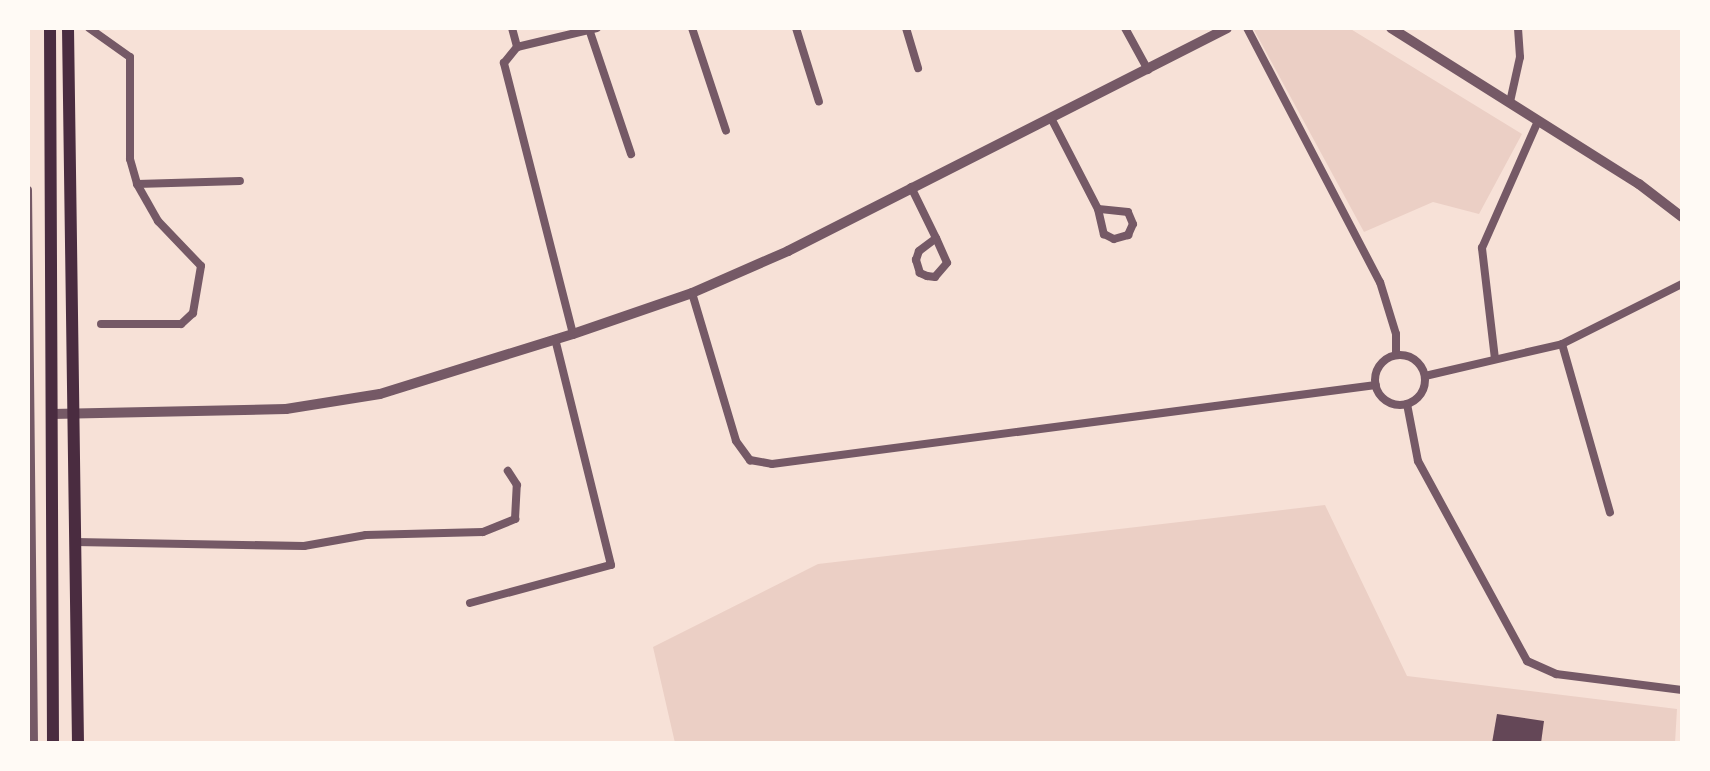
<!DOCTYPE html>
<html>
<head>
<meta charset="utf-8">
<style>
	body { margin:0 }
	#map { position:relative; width:1710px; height:771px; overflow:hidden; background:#f7e1d7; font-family:"Libre Baskerville",serif }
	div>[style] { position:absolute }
	.green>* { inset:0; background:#ebcfc5 }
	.building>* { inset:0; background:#644757 }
	.minor>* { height:8px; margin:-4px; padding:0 4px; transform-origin:4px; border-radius:4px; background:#755966 }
	.minor>.ring { margin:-4px; padding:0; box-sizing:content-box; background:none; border:8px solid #755966; border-radius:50% }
	.tertiary>* { height:10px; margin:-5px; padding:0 5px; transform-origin:5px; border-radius:5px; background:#755966 }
	.primary>* { height:12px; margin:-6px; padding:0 6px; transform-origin:6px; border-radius:6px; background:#4a2c40 }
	span { translate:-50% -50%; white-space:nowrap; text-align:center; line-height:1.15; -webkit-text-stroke:6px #fffaf5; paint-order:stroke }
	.frame { position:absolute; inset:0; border:30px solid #fffaf5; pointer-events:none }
</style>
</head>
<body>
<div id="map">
	<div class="green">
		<div style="clip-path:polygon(1253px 28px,1349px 28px,1522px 134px,1479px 214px,1433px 202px,1364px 232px)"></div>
		<div style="clip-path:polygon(1325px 505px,1407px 676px,1677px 709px,1675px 743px,675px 743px,653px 647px,818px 564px)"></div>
	</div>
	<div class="building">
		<div style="clip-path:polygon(1497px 714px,1544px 721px,1541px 743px,1492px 743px)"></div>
	</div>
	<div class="minor">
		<div style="left:89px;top:28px;width:50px;rotate:35.3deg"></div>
		<div style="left:130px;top:57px;width:102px;rotate:90deg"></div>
		<div style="left:130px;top:159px;width:26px;rotate:74deg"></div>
		<div style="left:137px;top:184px;width:43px;rotate:60.4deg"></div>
		<div style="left:158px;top:221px;width:62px;rotate:46.3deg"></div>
		<div style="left:201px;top:266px;width:48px;rotate:99.7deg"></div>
		<div style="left:193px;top:313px;width:16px;rotate:137deg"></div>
		<div style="left:181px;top:324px;width:80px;rotate:180deg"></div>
		<div style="left:512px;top:28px;width:20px;rotate:75deg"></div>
		<div style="left:692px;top:28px;width:108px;rotate:71.7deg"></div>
		<div style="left:796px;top:28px;width:77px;rotate:72.7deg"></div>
		<div style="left:906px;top:28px;width:42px;rotate:73.3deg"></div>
		<div style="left:1125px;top:28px;width:48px;rotate:61.3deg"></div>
		<div style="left:1247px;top:28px;width:287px;rotate:62.4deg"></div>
		<div style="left:1380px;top:282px;width:54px;rotate:72.9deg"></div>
		<div style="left:1396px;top:334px;width:21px;rotate:90deg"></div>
		<div style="left:589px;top:29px;width:132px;rotate:71.4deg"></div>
		<div style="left:1510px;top:102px;width:46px;rotate:-77.5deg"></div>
		<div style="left:1520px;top:57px;width:29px;rotate:-94deg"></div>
		<div style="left:1051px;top:118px;width:102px;rotate:62.7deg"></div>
		<div style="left:1098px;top:209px;width:26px;rotate:77deg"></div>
		<div style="left:1104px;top:234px;width:11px;rotate:27deg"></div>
		<div style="left:1114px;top:239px;width:15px;rotate:-16deg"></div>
		<div style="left:1128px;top:235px;width:12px;rotate:-66deg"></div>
		<div style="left:1133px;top:224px;width:13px;rotate:-113deg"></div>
		<div style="left:1128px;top:212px;width:30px;rotate:-174deg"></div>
		<div style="left:137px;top:184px;width:103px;rotate:-1.7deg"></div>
		<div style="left:911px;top:187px;width:57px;rotate:63.9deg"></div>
		<div style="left:936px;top:238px;width:27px;rotate:66deg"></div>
		<div style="left:947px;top:263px;width:18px;rotate:131deg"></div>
		<div style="left:935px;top:277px;width:8px;rotate:-173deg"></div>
		<div style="left:927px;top:276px;width:8px;rotate:-157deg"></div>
		<div style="left:920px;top:273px;width:14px;rotate:-107deg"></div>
		<div style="left:916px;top:260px;width:9px;rotate:-72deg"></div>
		<div style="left:919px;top:251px;width:21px;rotate:-37deg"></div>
		<div style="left:28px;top:190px;width:553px;rotate:89.38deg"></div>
		<div style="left:692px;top:293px;width:154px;rotate:73.4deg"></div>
		<div style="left:736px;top:441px;width:24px;rotate:54deg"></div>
		<div style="left:750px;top:460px;width:22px;rotate:10deg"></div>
		<div style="left:772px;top:464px;width:609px;rotate:-7.45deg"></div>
		<div style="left:573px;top:334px;width:280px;rotate:-104.3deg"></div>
		<div style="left:504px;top:63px;width:21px;rotate:-51deg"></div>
		<div style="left:517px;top:47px;width:82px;rotate:-13.4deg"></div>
		<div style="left:1562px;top:344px;width:175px;rotate:74.1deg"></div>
		<div class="ring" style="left:1375px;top:355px;width:42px;height:42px"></div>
		<div style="left:1495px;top:359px;width:112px;rotate:-96.7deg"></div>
		<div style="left:1482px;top:248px;width:139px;rotate:-66.2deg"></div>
		<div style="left:1425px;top:376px;width:141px;rotate:-13.1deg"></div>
		<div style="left:1562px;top:344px;width:134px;rotate:-26.6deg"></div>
		<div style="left:1407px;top:404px;width:58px;rotate:79.1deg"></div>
		<div style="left:1418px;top:461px;width:228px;rotate:61.4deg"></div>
		<div style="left:1527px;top:661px;width:32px;rotate:24deg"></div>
		<div style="left:1556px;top:674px;width:127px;rotate:7.2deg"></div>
		<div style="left:75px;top:542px;width:229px;rotate:1deg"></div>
		<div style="left:304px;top:546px;width:63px;rotate:-10.1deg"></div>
		<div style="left:366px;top:535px;width:117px;rotate:-1.5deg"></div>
		<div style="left:483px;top:532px;width:35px;rotate:-22deg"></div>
		<div style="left:515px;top:519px;width:34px;rotate:-87deg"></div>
		<div style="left:517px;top:485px;width:17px;rotate:-123deg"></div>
		<div style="left:470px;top:603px;width:146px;rotate:-15.1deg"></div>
		<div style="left:611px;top:565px;width:233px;rotate:-103.9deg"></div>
	</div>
	<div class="tertiary">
		<div style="left:1391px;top:28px;width:293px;rotate:32.2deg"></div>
		<div style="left:1639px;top:184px;width:54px;rotate:37.5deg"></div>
		<div style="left:52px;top:414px;width:234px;rotate:-1.2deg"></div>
		<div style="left:286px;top:409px;width:95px;rotate:-9.1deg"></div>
		<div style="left:380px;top:394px;width:202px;rotate:-17.3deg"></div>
		<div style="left:573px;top:334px;width:126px;rotate:-19deg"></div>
		<div style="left:692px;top:293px;width:105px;rotate:-23.6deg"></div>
		<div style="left:788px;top:251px;width:492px;rotate:-26.9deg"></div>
	</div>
	<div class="primary">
		<div style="left:50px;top:28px;width:715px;rotate:89.76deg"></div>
		<div style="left:68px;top:28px;width:715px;rotate:89.2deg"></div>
	</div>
	<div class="frame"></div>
</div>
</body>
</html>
